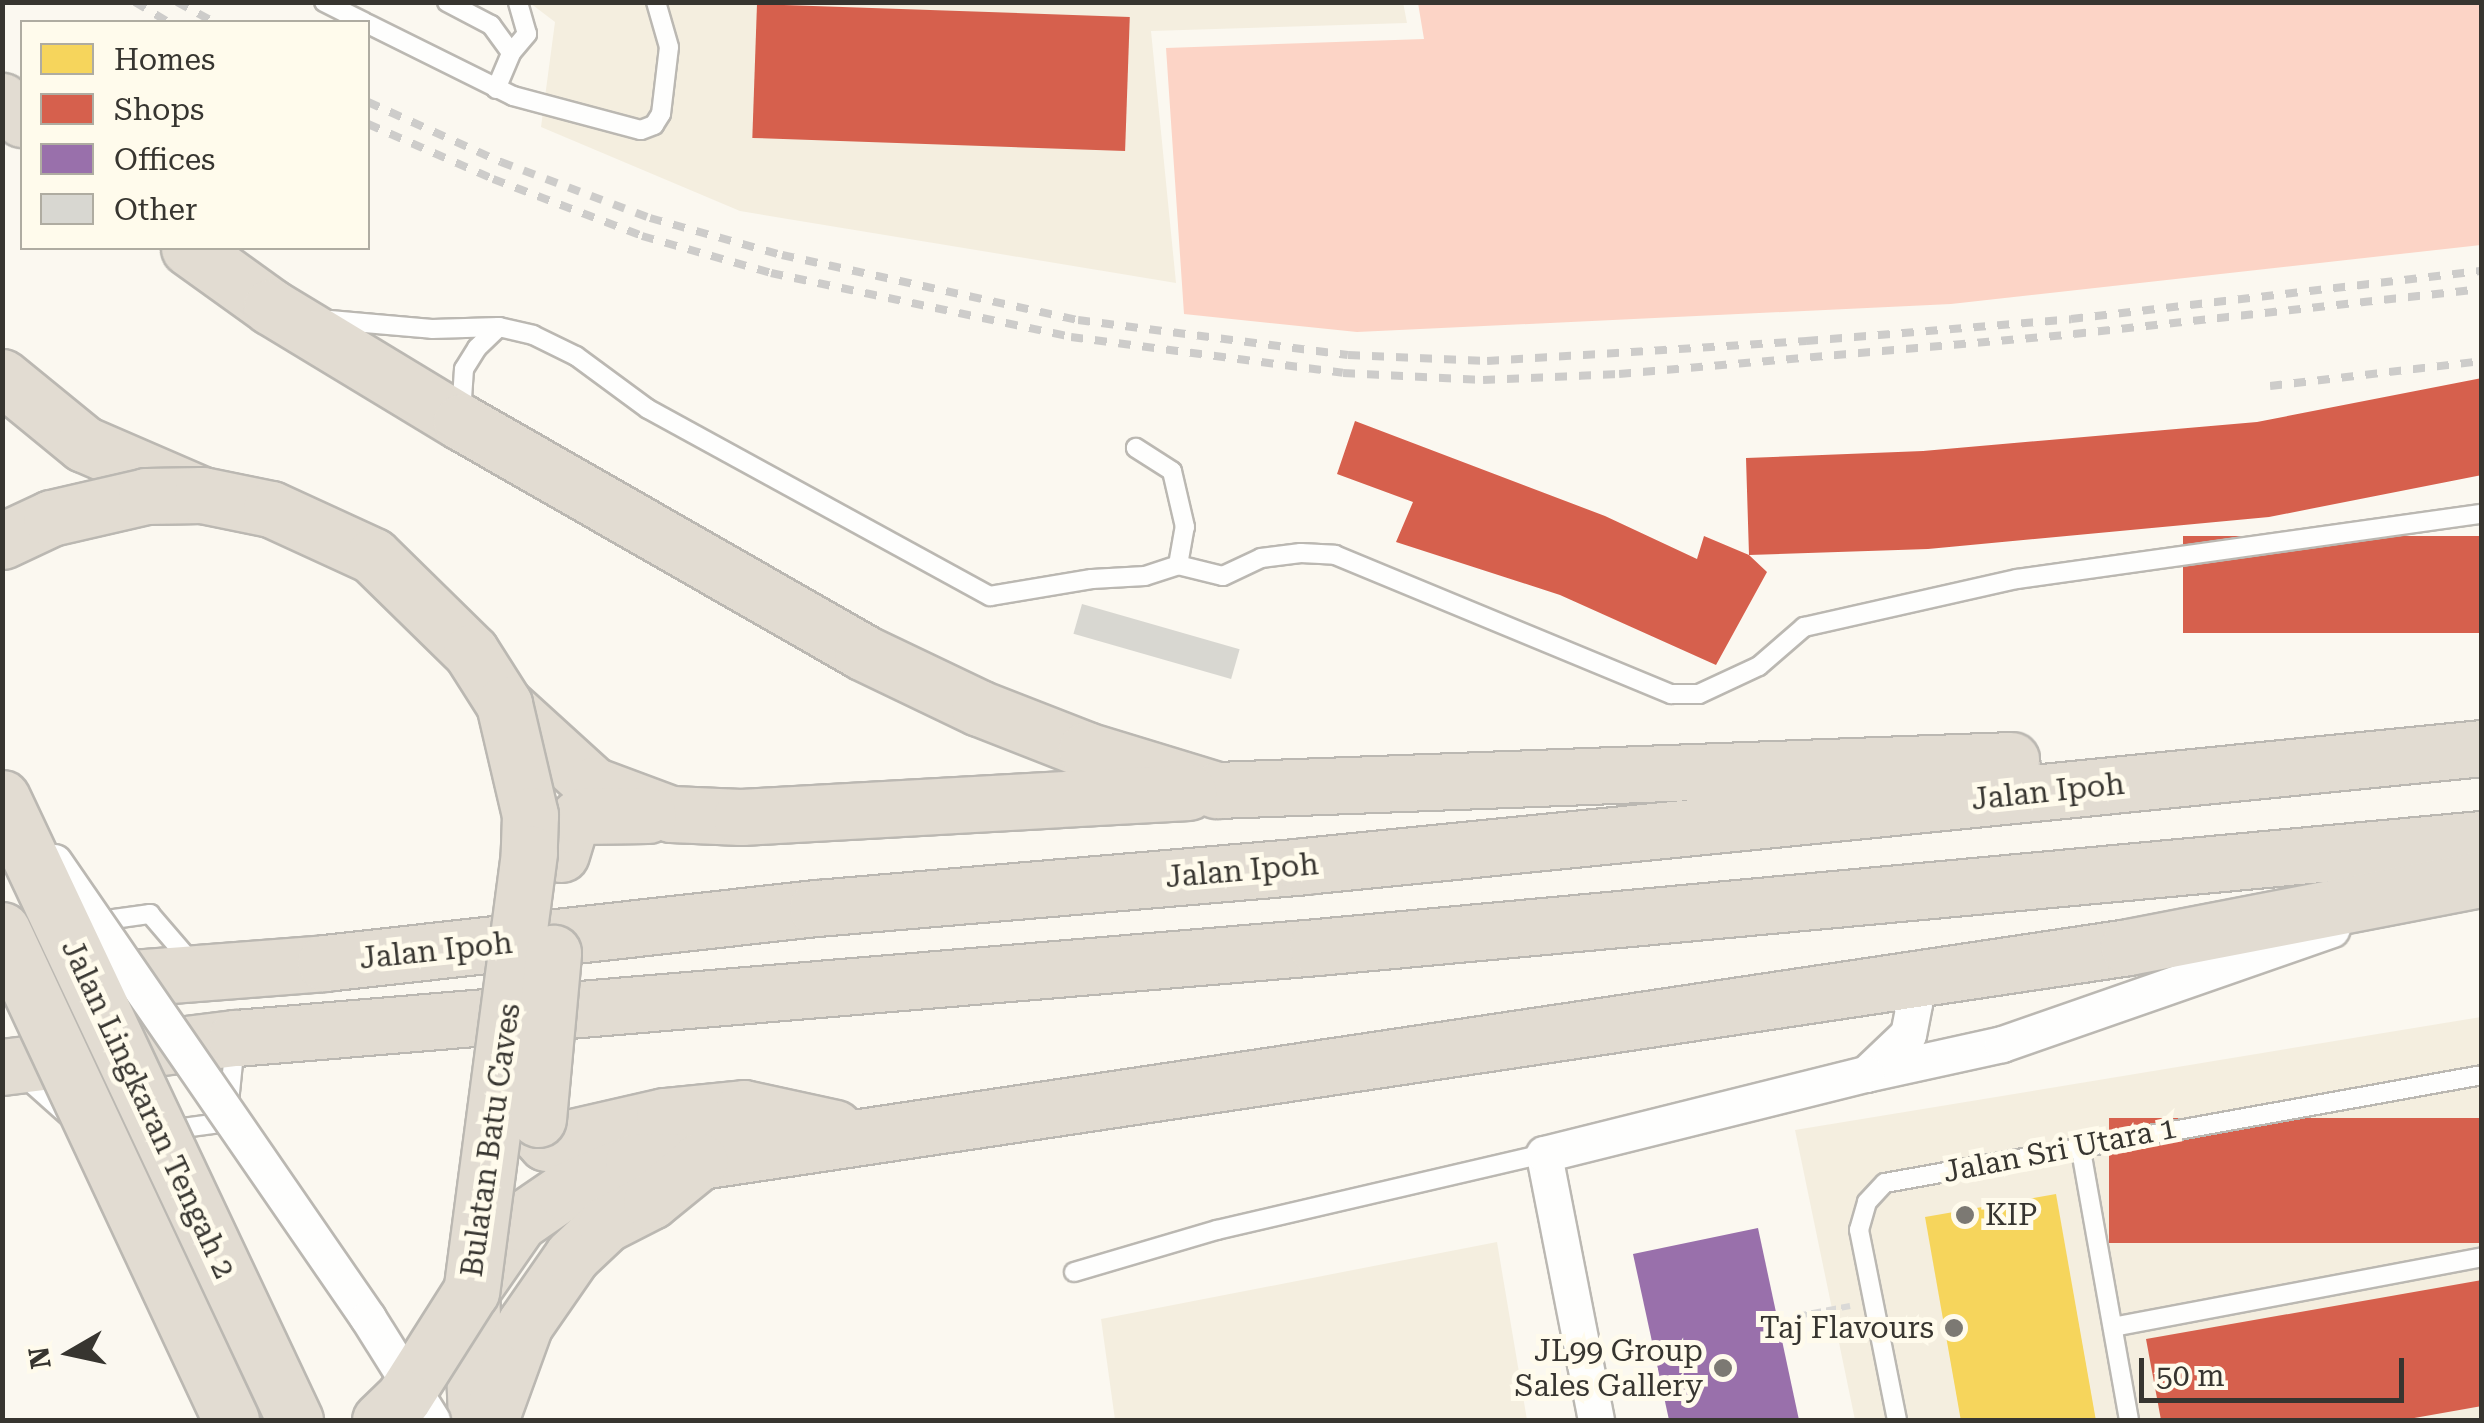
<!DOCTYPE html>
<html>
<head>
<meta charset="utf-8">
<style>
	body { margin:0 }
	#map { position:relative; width:2484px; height:1423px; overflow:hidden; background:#fbf8f0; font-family:"Roboto Serif",serif }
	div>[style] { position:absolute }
	.built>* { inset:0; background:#f4eedf }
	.forest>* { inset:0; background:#fcd4c6 }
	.homes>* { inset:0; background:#f6d55c; transform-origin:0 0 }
	.shops>* { inset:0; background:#d6604d; transform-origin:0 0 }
	.offices>* { inset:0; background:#9970ab }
	.building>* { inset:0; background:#d8d7d1; transform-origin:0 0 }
	.path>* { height:6px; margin-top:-3px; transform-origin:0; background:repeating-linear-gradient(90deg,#dad9d7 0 10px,transparent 0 15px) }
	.roads { filter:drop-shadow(2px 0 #bbb8b2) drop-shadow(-2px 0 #bbb8b2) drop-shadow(0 2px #bbb8b2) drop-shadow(0 -2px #bbb8b2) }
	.service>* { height:18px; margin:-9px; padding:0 9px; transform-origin:9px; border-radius:9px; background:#fefefd }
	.minor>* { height:35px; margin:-17.5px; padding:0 17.5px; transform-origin:17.5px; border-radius:17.5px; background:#fefefd }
	.trunk>* { height:55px; margin:-27.5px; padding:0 27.5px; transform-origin:27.5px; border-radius:27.5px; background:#e2dcd2 }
	.rail>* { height:8px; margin-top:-4px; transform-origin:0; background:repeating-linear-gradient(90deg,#cdccca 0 12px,transparent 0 24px) }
	.bridges { filter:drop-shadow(2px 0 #bbb8b2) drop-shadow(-2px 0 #bbb8b2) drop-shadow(0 2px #bbb8b2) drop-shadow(0 -2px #bbb8b2) }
	.minor-bridge>* { height:35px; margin:-17.5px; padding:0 17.5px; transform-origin:17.5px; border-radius:17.5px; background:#fefefd }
	.trunk-bridge>* { height:55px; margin:-27.5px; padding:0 27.5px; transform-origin:27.5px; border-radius:27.5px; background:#e2dcd2 }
	.dots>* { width:28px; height:28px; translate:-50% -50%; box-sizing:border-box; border:5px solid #fffbec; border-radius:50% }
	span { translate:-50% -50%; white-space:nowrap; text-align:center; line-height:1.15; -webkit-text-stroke:10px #fffbec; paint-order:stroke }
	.street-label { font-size:30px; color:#373530 }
	.poi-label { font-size:30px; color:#373530 }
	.left { translate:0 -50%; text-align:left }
	.right { translate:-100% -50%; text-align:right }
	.frame { position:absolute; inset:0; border:5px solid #373530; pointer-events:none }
	.legend { position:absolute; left:20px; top:20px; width:350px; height:230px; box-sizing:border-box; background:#fffbec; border:2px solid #afaca1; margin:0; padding:12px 18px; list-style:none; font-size:30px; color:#373530 }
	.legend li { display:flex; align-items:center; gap:20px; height:50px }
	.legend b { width:50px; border:2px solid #afaca1 }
	.north { position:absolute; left:20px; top:1303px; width:100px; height:100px; -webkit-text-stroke:8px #fffbec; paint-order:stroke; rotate:261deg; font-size:28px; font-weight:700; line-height:40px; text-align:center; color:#373530 }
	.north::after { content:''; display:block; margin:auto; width:35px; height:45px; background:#373530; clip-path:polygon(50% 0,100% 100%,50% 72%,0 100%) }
	.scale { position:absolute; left:2139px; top:1358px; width:265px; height:45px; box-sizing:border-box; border:5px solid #373530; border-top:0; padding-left:12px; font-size:30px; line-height:35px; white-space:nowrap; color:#373530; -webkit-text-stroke:8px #fffbec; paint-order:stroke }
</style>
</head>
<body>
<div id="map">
	<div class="built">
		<div style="clip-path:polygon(1403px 2px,1407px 23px,1151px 31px,1176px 283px,740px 211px,541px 127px,555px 22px,530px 3px)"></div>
		<div style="clip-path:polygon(2481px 1017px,2481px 1420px,1855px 1420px,1795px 1130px)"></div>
		<div style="clip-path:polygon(1497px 1242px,1527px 1420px,1115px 1420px,1101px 1319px)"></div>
	</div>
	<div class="forest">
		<div style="clip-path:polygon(1418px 3px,2481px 3px,2481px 245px,1951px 304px,1357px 332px,1184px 314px,1166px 48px,1424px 39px)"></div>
	</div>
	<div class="homes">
		<div style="left:2056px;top:1194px;width:230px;height:133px;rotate:80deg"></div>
	</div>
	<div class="shops">
		<div style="left:757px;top:4px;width:373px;height:134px;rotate:2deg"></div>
		<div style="clip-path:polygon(2482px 378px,2482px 475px,2269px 517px,1928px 549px,1749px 555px,1767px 572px,1716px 665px,1560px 595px,1396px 542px,1413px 502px,1337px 474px,1355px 421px,1605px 516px,1697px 559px,1704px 536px,1749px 555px,1746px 458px,1923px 451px,2257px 422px)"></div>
		<div style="left:2482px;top:536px;width:97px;height:299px;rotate:90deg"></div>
		<div style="left:2482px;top:1118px;width:125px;height:373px;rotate:90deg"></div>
		<div style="clip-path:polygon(2482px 1280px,2482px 1406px,2403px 1420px,2161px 1420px,2146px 1339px)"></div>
	</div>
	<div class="offices">
		<div style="clip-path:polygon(1758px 1228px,1799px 1420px,1669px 1420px,1633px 1254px)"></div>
	</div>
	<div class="building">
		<div style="left:1082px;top:604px;width:164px;height:31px;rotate:16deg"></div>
	</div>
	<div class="path">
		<div style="left:1797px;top:1316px;width:54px;rotate:-10.7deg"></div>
	</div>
	<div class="roads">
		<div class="service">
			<div style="left:324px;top:2px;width:45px;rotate:26.6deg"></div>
			<div style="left:447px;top:2px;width:50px;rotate:27.6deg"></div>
			<div style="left:491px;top:25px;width:34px;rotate:54deg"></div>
			<div style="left:368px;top:24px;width:162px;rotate:26.4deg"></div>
			<div style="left:513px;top:96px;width:132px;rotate:14.9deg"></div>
			<div style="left:641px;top:130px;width:14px;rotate:-21deg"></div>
			<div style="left:654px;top:125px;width:13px;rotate:-58deg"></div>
			<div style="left:661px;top:114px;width:67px;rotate:-83.2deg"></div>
			<div style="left:669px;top:47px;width:47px;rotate:-106.1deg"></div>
			<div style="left:496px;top:89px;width:39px;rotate:-67deg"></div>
			<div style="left:511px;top:53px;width:25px;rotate:-50deg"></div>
			<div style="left:527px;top:34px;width:33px;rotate:-106deg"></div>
			<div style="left:330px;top:320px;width:102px;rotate:5deg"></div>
			<div style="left:432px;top:329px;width:67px;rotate:-1.7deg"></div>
			<div style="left:499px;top:327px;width:35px;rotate:13deg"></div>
			<div style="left:533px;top:335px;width:48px;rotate:26deg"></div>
			<div style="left:576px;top:356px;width:89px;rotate:36.4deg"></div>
			<div style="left:648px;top:409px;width:390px;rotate:28.7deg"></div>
			<div style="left:990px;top:596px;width:103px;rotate:-9.5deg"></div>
			<div style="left:1092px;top:579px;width:53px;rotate:-3.2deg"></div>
			<div style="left:1145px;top:576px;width:35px;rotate:-18deg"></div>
			<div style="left:1178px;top:565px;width:39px;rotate:-80deg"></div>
			<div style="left:1185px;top:527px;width:57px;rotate:-103.1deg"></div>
			<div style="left:1172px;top:471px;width:43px;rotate:-147.4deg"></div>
			<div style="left:461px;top:414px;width:45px;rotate:-86.2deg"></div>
			<div style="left:464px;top:369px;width:25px;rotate:-58deg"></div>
			<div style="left:477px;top:348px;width:30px;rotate:-44deg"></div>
			<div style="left:1178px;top:565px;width:46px;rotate:13.7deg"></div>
			<div style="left:1223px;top:576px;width:42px;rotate:-25.3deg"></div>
			<div style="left:1261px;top:558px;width:40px;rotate:-7.1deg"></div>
			<div style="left:1301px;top:553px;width:34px;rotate:3deg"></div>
			<div style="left:1335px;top:555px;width:364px;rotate:22.5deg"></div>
			<div style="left:1671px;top:694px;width:28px"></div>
			<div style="left:1699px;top:694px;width:66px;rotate:-25deg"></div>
			<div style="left:1759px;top:666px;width:60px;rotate:-40.9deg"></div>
			<div style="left:1804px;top:627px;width:218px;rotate:-12.7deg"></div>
			<div style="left:2017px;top:579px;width:470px;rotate:-8deg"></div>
			<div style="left:92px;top:922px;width:59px;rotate:-7.9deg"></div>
			<div style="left:150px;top:914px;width:66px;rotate:49.3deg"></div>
			<div style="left:23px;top:1076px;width:59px;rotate:41.6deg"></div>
			<div style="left:168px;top:1130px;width:60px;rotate:-7.7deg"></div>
			<div style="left:227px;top:1122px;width:79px;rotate:-84.2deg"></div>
			<div style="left:2080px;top:1145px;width:279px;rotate:79.9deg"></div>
			<div style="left:1074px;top:1272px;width:149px;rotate:-16.4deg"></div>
			<div style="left:1217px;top:1230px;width:336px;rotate:-13.1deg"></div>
			<div style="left:2113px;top:1327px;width:376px;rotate:-10.7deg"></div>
			<div style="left:1897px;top:1420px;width:194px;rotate:-101.3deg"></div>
			<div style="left:1859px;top:1230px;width:29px;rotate:-74deg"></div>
			<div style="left:1867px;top:1202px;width:26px;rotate:-47deg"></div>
			<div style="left:1885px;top:1183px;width:607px;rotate:-10.25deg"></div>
		</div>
		<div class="minor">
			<div style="left:1887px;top:980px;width:36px;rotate:42deg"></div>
			<div style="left:1914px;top:1004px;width:31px;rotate:101deg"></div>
			<div style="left:1908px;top:1034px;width:58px;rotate:136.4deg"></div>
			<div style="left:1866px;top:1074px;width:139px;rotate:-12.4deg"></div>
			<div style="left:2002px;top:1044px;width:349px;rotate:-19.2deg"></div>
			<div style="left:1596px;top:1420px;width:271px;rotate:-101.1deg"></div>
			<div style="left:1544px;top:1154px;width:332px;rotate:-14deg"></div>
		</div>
		<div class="trunk">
			<div style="left:2px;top:101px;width:27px;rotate:42deg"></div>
			<div style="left:189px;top:248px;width:101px;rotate:35.7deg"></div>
			<div style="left:271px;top:307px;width:222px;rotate:31.2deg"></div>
			<div style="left:461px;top:422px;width:462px;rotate:29.8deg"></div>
			<div style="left:862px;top:652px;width:130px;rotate:25.6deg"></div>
			<div style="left:979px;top:708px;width:115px;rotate:21.4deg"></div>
			<div style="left:1086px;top:750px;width:137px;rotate:17deg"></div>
			<div style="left:1217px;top:790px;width:795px;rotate:-2.16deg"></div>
			<div style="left:2px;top:377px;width:106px;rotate:39.3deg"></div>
			<div style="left:84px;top:444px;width:129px;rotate:23.4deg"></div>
			<div style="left:504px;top:704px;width:120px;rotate:42.3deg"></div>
			<div style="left:593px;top:785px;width:83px;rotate:20.4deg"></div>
			<div style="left:671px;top:814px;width:70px;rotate:2.5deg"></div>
			<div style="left:741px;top:817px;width:448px;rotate:-3.2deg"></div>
			<div style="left:561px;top:854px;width:30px;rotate:-73deg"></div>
			<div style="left:570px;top:825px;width:13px;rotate:-42deg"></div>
			<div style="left:580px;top:816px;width:68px;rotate:-0.8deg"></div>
			<div style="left:80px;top:982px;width:246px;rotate:-4.4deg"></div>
			<div style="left:325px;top:963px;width:495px;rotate:-6.4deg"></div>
			<div style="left:817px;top:908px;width:489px;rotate:-4.9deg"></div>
			<div style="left:1304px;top:866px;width:1184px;rotate:-5.72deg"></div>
			<div style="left:2px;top:1067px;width:236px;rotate:-7.1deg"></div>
			<div style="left:236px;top:1038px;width:1085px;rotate:-4.81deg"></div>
			<div style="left:1317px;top:947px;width:1170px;rotate:-5.3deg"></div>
			<div style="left:538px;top:1119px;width:14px;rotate:94deg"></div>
			<div style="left:537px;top:1133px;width:13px;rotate:48deg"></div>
			<div style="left:546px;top:1143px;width:121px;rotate:-12.9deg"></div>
			<div style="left:664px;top:1116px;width:80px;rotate:-5.7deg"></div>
			<div style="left:744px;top:1108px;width:93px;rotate:12.4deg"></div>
			<div style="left:476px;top:1420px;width:129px;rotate:-92.2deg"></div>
			<div style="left:471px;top:1291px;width:84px;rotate:-55.2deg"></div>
			<div style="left:519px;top:1222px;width:55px;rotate:-34.6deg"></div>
			<div style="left:564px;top:1191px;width:75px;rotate:-22.8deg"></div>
			<div style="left:633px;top:1162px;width:67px;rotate:-0.9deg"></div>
			<div style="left:700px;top:1161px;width:1444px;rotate:-8.52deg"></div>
			<div style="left:2128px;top:947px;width:360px;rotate:-10.9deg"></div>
			<div style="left:490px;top:1420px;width:102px;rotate:-70deg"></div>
			<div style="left:525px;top:1324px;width:83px;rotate:-55.3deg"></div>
			<div style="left:572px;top:1256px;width:47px;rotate:-43.3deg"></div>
			<div style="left:606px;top:1224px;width:51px;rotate:-27.1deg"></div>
			<div style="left:651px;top:1201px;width:63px;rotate:-39.2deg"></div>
		</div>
	</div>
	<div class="rail">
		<div style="left:135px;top:2px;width:39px;rotate:31deg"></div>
		<div style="left:177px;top:2px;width:42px;rotate:28.4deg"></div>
		<div style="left:368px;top:102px;width:146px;rotate:24.3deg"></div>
		<div style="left:501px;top:162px;width:159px;rotate:20.6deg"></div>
		<div style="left:650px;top:218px;width:137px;rotate:15.7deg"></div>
		<div style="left:782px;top:255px;width:303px;rotate:12.4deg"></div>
		<div style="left:1078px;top:320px;width:272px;rotate:7.4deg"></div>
		<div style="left:1348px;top:355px;width:139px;rotate:2.5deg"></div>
		<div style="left:1487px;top:361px;width:320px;rotate:-3.6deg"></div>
		<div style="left:1806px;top:341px;width:266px;rotate:-4.7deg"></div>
		<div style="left:2071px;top:319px;width:414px;rotate:-6.7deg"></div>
		<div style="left:368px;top:124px;width:137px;rotate:23.7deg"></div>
		<div style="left:493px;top:179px;width:160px;rotate:20.9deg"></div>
		<div style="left:642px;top:236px;width:134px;rotate:16deg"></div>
		<div style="left:771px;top:273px;width:307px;rotate:12deg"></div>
		<div style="left:1071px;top:337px;width:274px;rotate:7.5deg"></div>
		<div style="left:1343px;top:373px;width:140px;rotate:2.9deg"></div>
		<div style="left:1483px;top:380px;width:136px;rotate:-2.5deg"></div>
		<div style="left:1619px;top:374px;width:457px;rotate:-5deg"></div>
		<div style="left:2074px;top:334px;width:410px;rotate:-6.3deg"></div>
		<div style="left:2270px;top:386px;width:213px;rotate:-6.7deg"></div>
	</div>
	<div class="bridges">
		<div class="minor-bridge">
			<div style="left:54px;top:862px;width:554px;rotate:55.45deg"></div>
			<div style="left:368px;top:1318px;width:120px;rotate:57.9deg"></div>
		</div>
		<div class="trunk-bridge">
			<div style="left:2px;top:541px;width:54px;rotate:-25.1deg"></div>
			<div style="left:51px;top:518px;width:98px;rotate:-13deg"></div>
			<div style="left:146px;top:496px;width:56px;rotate:-1deg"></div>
			<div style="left:202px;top:495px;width:70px;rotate:11.5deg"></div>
			<div style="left:271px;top:509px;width:112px;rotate:24.7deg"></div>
			<div style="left:373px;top:556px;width:137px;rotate:44.4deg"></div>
			<div style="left:471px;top:652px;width:62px;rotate:57.6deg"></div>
			<div style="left:504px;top:704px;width:114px;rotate:76.8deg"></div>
			<div style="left:530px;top:815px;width:38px;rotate:92deg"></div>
			<div style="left:529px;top:853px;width:442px;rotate:97.5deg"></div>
			<div style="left:471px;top:1291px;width:127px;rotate:122.4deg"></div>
			<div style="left:403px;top:1398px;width:32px;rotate:136deg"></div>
			<div style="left:2px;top:798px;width:688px;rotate:64.78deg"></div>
			<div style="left:2px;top:930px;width:541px;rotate:64.95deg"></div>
			<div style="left:538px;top:1119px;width:167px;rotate:-84.8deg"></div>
		</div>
	</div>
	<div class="dots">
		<div style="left:1965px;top:1215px;background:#7c7973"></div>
		<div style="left:1954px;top:1328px;background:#7c7973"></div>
		<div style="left:1723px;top:1368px;background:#7c7973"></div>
	</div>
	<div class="street-label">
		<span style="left:2048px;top:792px;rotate:-6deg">Jalan Ipoh</span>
		<span style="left:1242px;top:871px;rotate:-5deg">Jalan Ipoh</span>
		<span style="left:436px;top:951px;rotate:-6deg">Jalan Ipoh</span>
		<span style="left:148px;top:1109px;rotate:65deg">Jalan Lingkaran Tengah 2</span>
		<span style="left:491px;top:1140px;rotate:-82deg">Bulatan Batu Caves</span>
		<span style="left:2060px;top:1150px;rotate:-11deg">Jalan Sri Utara 1</span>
	</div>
	<div class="poi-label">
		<span class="left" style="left:1985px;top:1215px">KIP</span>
		<span class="right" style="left:1934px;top:1328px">Taj Flavours</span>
		<span class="right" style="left:1703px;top:1368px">JL99 Group<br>Sales Gallery</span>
	</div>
	<div class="frame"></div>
	<ul class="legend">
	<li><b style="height:28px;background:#f6d55c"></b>Homes</li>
	<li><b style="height:28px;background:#d6604d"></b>Shops</li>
	<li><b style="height:28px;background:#9970ab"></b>Offices</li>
	<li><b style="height:28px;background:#d8d7d1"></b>Other</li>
	</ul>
	<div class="north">N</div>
	<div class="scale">50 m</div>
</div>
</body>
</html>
